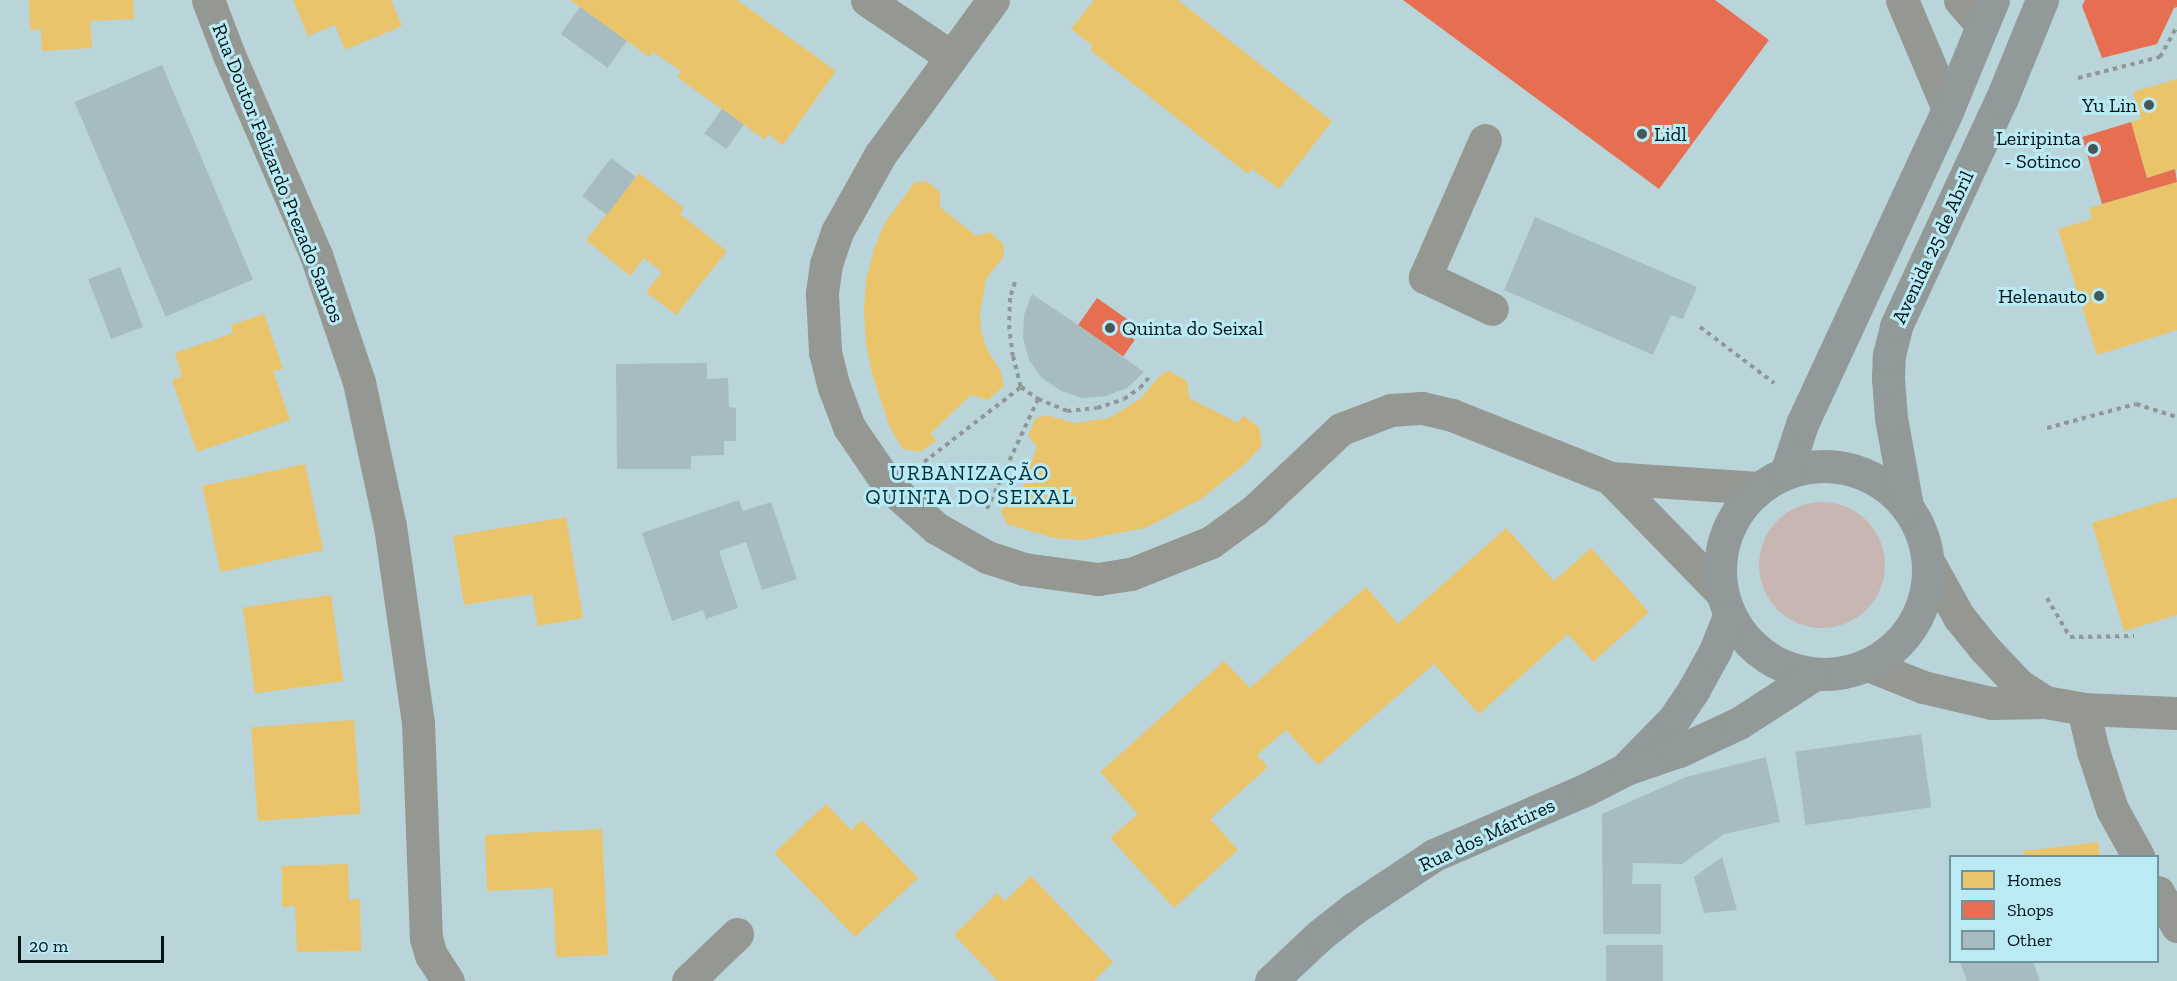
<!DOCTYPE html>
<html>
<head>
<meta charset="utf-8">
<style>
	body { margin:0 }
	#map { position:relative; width:2177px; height:981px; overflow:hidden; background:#bad5da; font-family:"Zilla Slab",serif }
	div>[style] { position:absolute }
	.green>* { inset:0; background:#c8b6b2 }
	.round { border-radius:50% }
	.homes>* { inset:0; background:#e9c46a; transform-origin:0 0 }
	.shops>* { inset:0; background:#e76f51; transform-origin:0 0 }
	.building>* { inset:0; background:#a7bcc0; transform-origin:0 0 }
	.path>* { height:4px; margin-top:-2px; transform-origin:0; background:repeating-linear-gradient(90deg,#909796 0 4.5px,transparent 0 9px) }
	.minor>* { height:33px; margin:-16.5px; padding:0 16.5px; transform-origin:16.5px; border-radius:16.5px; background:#959793 }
	.major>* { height:33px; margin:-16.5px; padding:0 16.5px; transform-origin:16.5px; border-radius:16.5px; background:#919a98 }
	.major>.ring { margin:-16.5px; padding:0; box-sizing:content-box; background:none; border:33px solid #919a98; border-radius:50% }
	.dots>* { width:16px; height:16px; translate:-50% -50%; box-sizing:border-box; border:3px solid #baeaf4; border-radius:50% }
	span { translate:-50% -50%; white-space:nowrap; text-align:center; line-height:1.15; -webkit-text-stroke:6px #baeaf4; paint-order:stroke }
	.poi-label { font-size:20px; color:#031417 }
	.right { translate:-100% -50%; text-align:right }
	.left { translate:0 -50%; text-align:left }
	.street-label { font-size:20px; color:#031417 }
	.neighbourhood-label { font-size:21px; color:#003038; letter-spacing:1.5px }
	.legend { position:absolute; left:1949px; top:855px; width:210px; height:108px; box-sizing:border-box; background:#baeaf4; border:2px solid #71949c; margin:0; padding:8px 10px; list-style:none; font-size:18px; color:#031417 }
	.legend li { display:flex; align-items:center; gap:12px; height:30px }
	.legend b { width:30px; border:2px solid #71949c }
	.scale { position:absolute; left:18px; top:936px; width:146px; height:27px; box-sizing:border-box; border:3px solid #031417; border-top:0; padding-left:8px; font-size:18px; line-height:21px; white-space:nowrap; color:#031417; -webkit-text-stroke:4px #baeaf4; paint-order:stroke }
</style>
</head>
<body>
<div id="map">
	<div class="green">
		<div class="round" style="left:1759px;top:502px;width:126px;height:126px"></div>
	</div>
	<div class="homes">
		<div style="clip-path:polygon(29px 0,133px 0,134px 19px,90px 21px,92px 48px,42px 51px,41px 29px,30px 30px)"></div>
		<div style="clip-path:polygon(293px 0,391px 0,402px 26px,345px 50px,335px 25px,308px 36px)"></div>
		<div style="clip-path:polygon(570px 0,737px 0,836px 71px,783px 145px,768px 134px,765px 140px,677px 77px,681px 71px,653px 52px,649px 57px)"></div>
		<div style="clip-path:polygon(1094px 0,1178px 0,1332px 121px,1279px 189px,1252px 169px,1248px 174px,1090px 50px,1093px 46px,1071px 29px)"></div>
		<div style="clip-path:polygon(2177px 79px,2177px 169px,2147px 178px,2131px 122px,2141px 119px,2133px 92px)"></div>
		<div style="clip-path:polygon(639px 173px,684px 208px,680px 214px,727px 251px,676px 315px,646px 292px,662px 272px,644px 258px,630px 276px,586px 240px)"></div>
		<div style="clip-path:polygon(926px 181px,940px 192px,940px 207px,976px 236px,990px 232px,1003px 244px,1004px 256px,986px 279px,980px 314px,981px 331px,987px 349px,1001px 372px,1004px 386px,988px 400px,971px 395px,931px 433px,936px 441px,920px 452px,903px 449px,890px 428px,872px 374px,866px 344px,864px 311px,866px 280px,874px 249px,885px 223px,914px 183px)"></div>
		<div style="clip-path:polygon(2177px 182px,2177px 330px,2097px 355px,2058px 229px,2092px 219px,2089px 208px)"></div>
		<div style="clip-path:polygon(264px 314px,283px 369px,273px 371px,290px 420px,197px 452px,172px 380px,182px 376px,175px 353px,233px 333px,231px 325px)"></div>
		<div style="clip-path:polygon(1168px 370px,1187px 381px,1189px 398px,1238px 423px,1243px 416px,1259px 427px,1262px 445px,1246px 463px,1201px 499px,1145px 528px,1082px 540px,1054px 538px,1007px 524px,1001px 512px,1006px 496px,1021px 491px,1037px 447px,1028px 436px,1035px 419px,1046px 415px,1075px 423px,1109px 418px,1140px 399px,1157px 379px)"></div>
		<div style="left:305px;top:464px;width:88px;height:105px;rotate:78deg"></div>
		<div style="clip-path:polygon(2177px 497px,2177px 615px,2124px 631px,2092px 523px)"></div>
		<div style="clip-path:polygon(566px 517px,583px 618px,538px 626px,532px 594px,464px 605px,453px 536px)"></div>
		<div style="clip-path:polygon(1506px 528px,1554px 581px,1591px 548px,1649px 612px,1593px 662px,1568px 634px,1479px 714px,1434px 664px,1318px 765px,1286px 730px,1257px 755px,1268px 767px,1210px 819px,1238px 850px,1174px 908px,1110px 838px,1138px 814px,1100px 772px,1224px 661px,1250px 688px,1366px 587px,1398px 624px)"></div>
		<div style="left:331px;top:595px;width:87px;height:89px;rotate:82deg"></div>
		<div style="left:354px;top:720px;width:94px;height:103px;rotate:86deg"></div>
		<div style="clip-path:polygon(826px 804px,851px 830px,862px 820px,918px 878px,855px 937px,774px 853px)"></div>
		<div style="clip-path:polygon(602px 829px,608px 955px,556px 957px,553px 888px,487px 891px,485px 835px)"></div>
		<div style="clip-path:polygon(2098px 842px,2100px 856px,2024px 856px,2023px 851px)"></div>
		<div style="clip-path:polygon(348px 864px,349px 900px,360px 899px,361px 951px,297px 952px,295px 906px,282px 907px,282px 866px)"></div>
		<div style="clip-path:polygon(1031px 876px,1113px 962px,1094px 981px,998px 981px,954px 935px,997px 893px,1005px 901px)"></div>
	</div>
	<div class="shops">
		<div style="clip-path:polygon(1403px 0,1715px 0,1769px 40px,1659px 189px)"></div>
		<div style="clip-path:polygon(2085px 0,2177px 0,2177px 7px,2174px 8px,2157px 44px,2102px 58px,2082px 6px)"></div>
		<div style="clip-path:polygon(2131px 122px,2147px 178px,2175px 169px,2177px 182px,2102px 204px,2082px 137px)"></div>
		<div style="left:1097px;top:298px;width:55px;height:33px;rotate:35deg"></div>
	</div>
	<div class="building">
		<div style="left:580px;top:7px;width:58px;height:33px;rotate:36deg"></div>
		<div style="left:162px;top:65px;width:233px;height:95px;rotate:67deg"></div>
		<div style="left:722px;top:109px;width:27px;height:30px;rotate:36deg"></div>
		<div style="left:611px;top:158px;width:31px;height:48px;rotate:37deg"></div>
		<div style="clip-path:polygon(1535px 217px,1697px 287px,1683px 319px,1671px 315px,1653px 355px,1504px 290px)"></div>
		<div style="left:120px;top:267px;width:64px;height:34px;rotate:69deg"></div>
		<div style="clip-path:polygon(1032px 294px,1078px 325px,1144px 372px,1127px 388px,1106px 396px,1083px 398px,1061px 391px,1042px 378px,1029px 360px,1023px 338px,1024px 315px)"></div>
		<div style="clip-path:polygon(707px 363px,707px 379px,728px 378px,729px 407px,736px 408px,736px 441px,724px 441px,724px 455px,691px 456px,691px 469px,617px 469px,616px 364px)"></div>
		<div style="clip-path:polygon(739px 500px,743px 511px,771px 502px,797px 579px,762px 590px,746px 542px,719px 551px,738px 608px,706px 619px,703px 610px,672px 621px,642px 533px)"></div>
		<div style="left:1921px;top:734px;width:74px;height:127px;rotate:82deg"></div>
		<div style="clip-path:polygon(1766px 757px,1780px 822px,1724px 834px,1682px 864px,1633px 863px,1632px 884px,1661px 884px,1661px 934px,1603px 934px,1602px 814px,1686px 777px)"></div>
		<div style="clip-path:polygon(1722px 857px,1737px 910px,1704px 913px,1694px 877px)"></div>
		<div style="left:1606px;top:945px;width:57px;height:36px"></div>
		<div style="clip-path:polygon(1960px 962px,2033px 962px,2040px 981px,1967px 981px)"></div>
	</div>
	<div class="path">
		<div style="left:2078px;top:78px;width:85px;rotate:-14.4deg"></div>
		<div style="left:2160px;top:57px;width:35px;rotate:-61deg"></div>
		<div style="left:1015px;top:282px;width:17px;rotate:107deg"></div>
		<div style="left:1010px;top:298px;width:27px;rotate:92deg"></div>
		<div style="left:1009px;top:325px;width:31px;rotate:83deg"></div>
		<div style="left:1013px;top:356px;width:32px;rotate:76deg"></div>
		<div style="left:1700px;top:327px;width:93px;rotate:37.1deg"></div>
		<div style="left:1038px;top:399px;width:31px;rotate:22deg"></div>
		<div style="left:1067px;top:411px;width:30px;rotate:-6deg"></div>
		<div style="left:1097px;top:408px;width:28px;rotate:-18deg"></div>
		<div style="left:1124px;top:399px;width:19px;rotate:-35deg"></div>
		<div style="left:1140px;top:388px;width:17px;rotate:-50deg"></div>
		<div style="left:2047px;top:428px;width:92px;rotate:-15.1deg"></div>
		<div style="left:2136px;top:404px;width:43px;rotate:17.6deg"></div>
		<div style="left:924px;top:462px;width:123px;rotate:-37.7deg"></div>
		<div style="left:1021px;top:387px;width:21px;rotate:35deg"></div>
		<div style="left:1038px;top:399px;width:121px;rotate:114.9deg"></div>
		<div style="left:2047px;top:598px;width:45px;rotate:59.5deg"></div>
		<div style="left:2070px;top:637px;width:64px;rotate:-0.9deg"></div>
	</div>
	<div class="minor">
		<div style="left:208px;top:0;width:59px;rotate:69.1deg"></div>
		<div style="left:229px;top:55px;width:218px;rotate:66.5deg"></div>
		<div style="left:316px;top:255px;width:134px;rotate:71.3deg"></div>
		<div style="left:359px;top:382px;width:147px;rotate:77.9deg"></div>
		<div style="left:390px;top:526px;width:198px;rotate:81.9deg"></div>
		<div style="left:418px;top:722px;width:216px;rotate:87.9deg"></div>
		<div style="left:426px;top:938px;width:18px;rotate:74deg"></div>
		<div style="left:431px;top:955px;width:31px;rotate:57deg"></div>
		<div style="left:867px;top:0;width:100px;rotate:34deg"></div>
		<div style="left:993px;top:0;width:192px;rotate:126.1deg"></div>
		<div style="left:880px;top:155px;width:88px;rotate:119.2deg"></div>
		<div style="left:837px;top:232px;width:34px;rotate:109deg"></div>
		<div style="left:826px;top:264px;width:30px;rotate:98deg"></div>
		<div style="left:822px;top:294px;width:58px;rotate:87deg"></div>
		<div style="left:825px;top:352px;width:36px;rotate:76deg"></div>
		<div style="left:834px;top:387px;width:43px;rotate:69.4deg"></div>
		<div style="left:849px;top:427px;width:73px;rotate:55.7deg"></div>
		<div style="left:890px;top:487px;width:62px;rotate:41.7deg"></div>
		<div style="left:936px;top:528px;width:59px;rotate:29.6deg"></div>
		<div style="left:987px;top:557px;width:39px;rotate:18deg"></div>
		<div style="left:1024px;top:569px;width:75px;rotate:7.7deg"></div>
		<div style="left:1098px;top:579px;width:33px;rotate:-9deg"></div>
		<div style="left:1131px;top:574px;width:86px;rotate:-21.8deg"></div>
		<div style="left:1211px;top:542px;width:54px;rotate:-36deg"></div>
		<div style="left:1255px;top:510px;width:118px;rotate:-43.3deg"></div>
		<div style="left:1341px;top:429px;width:53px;rotate:-20.8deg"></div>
		<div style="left:1391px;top:410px;width:31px;rotate:-4deg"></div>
		<div style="left:1422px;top:408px;width:31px;rotate:13deg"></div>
		<div style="left:1452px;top:415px;width:170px;rotate:21.7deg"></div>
		<div style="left:1610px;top:478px;width:148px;rotate:3.9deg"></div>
		<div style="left:1902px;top:0;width:118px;rotate:67.1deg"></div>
		<div style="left:1960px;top:0;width:33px;rotate:49deg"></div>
		<div style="left:1485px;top:140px;width:150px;rotate:113.7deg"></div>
		<div style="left:1425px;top:277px;width:74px;rotate:25.5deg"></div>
		<div style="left:1610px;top:478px;width:159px;rotate:45.8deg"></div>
		<div style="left:1929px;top:563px;width:62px;rotate:60.9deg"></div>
		<div style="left:1959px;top:617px;width:40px;rotate:51deg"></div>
		<div style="left:1984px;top:648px;width:51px;rotate:46.6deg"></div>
		<div style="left:2019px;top:685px;width:31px;rotate:33deg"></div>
		<div style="left:1868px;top:665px;width:59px;rotate:21.8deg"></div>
		<div style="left:1923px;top:687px;width:70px;rotate:13.2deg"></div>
		<div style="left:1991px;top:703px;width:54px;rotate:-1.1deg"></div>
		<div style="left:2045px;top:702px;width:39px;rotate:10deg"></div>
		<div style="left:2083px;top:709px;width:94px;rotate:2.4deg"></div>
		<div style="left:2083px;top:709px;width:43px;rotate:76.6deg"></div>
		<div style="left:2093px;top:751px;width:61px;rotate:71.9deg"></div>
		<div style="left:2112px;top:809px;width:54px;rotate:61deg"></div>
		<div style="left:2158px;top:892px;width:39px;rotate:61deg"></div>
		<div style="left:688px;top:981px;width:68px;rotate:-43.8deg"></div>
	</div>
	<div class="major">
		<div class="ring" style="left:1720px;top:466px;width:175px;height:175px"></div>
		<div style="left:1786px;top:473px;width:52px;rotate:-71.9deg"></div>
		<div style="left:1802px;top:424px;width:347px;rotate:-65.1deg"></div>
		<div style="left:1948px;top:109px;width:118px;rotate:-67.6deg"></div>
		<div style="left:1907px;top:506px;width:89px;rotate:-100.3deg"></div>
		<div style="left:1891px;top:418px;width:40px;rotate:-94.3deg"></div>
		<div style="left:1888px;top:378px;width:23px;rotate:-88deg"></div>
		<div style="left:1889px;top:355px;width:30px;rotate:-76deg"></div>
		<div style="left:1896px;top:326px;width:251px;rotate:-65.1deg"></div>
		<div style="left:2002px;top:98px;width:106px;rotate:-67.8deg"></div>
		<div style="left:1629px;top:765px;width:64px;rotate:-45.6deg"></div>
		<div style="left:1674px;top:719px;width:36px;rotate:-56deg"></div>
		<div style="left:1694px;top:689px;width:43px;rotate:-61.1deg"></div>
		<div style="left:1715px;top:651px;width:38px;rotate:-68deg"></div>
		<div style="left:1271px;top:981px;width:67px;rotate:-43.2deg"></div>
		<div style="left:1320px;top:935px;width:42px;rotate:-38.2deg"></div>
		<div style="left:1353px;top:909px;width:97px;rotate:-33.7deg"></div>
		<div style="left:1434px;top:855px;width:167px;rotate:-23.3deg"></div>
		<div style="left:1587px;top:789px;width:44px;rotate:-27.1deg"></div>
		<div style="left:1626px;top:769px;width:56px;rotate:-18.8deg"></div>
		<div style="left:1679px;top:751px;width:66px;rotate:-25deg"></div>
		<div style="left:1739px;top:723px;width:90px;rotate:-32.8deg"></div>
	</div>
	<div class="dots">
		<div style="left:2149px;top:105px;background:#43585b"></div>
		<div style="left:1642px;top:134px;background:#43585b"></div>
		<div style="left:2093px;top:149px;background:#43585b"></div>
		<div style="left:2099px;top:296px;background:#43585b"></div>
		<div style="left:1110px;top:328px;background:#43585b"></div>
	</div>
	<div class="poi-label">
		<span class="right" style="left:2137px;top:105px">Yu Lin</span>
		<span class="left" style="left:1654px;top:134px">Lidl</span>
		<span class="right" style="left:2081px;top:150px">Leiripinta<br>- Sotinco</span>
		<span class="right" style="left:2087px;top:296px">Helenauto</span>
		<span class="left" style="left:1122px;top:328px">Quinta do Seixal</span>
	</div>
	<div class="street-label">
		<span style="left:278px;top:173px;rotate:68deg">Rua Doutor Felizardo Prezado Santos</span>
		<span style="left:1933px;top:247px;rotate:-65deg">Avenida 25 de Abril</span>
		<span style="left:1487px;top:835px;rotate:-25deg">Rua dos Mártires</span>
	</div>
	<div class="neighbourhood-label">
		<span style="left:970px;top:485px">URBANIZAÇÃO<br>QUINTA DO SEIXAL</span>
	</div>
	<ul class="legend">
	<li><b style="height:16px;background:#e9c46a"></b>Homes</li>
	<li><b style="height:16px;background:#e76f51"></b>Shops</li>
	<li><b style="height:16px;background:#a7bcc0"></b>Other</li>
	</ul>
	<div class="scale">20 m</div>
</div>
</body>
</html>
